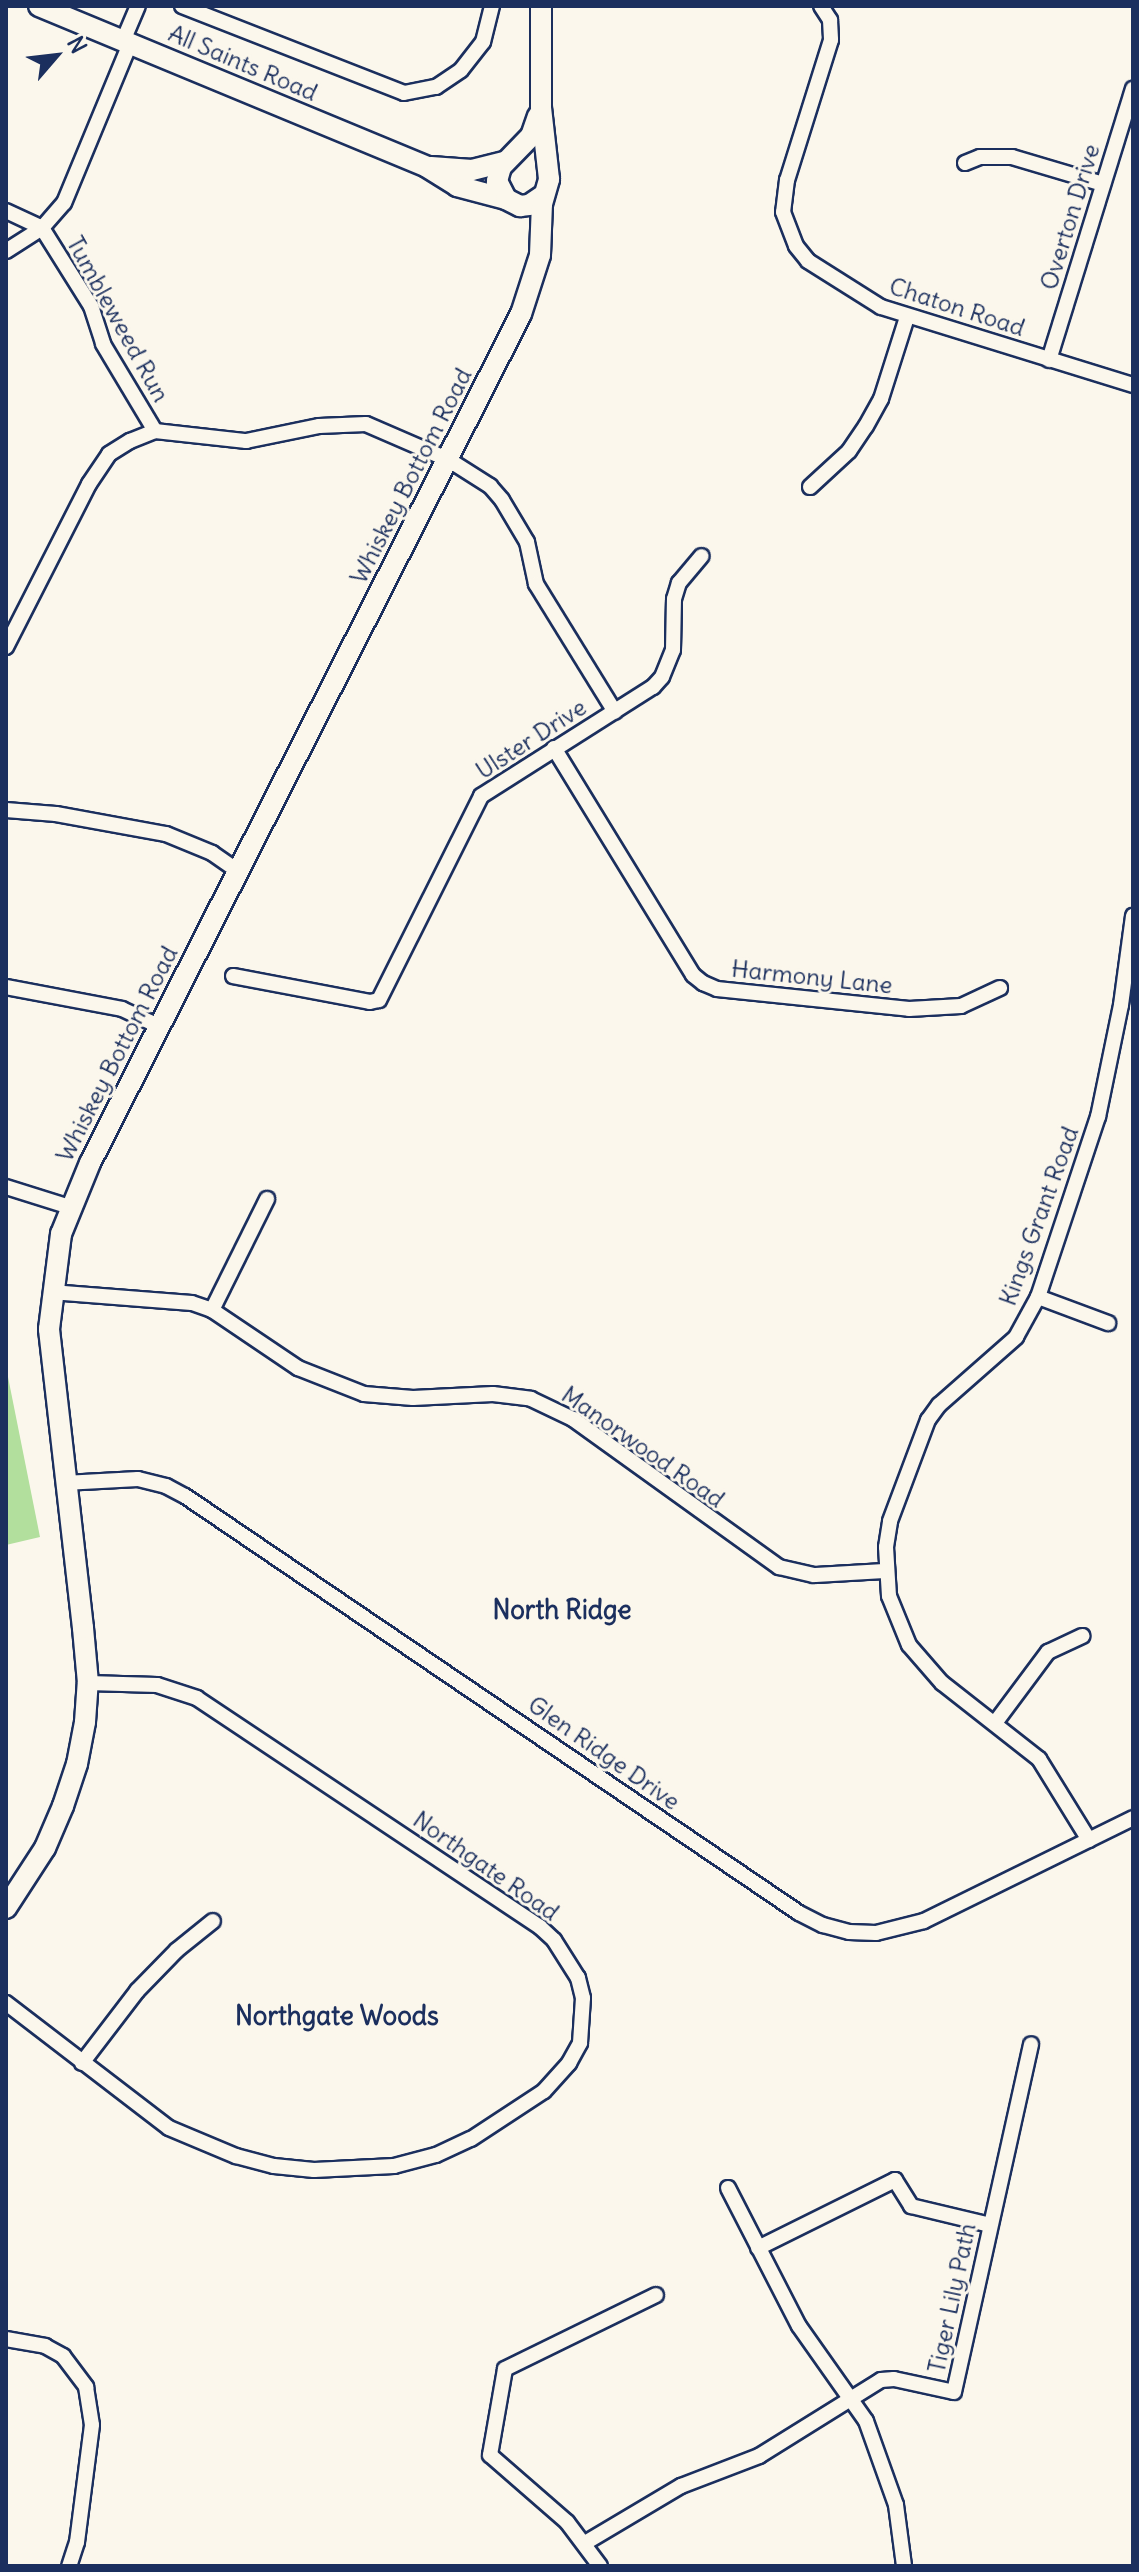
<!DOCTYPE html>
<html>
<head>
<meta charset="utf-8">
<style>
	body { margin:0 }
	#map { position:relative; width:1139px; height:2572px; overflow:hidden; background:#fbf7ec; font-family:Delius,sans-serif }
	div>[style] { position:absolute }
	.green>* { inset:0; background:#b2df9d }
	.roads { filter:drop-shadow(2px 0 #1b2f5e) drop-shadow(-2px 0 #1b2f5e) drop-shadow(0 2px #1b2f5e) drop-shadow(0 -2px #1b2f5e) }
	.street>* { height:14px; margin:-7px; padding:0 7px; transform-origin:7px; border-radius:7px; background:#fbf7ec }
	.secondary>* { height:20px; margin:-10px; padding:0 10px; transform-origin:10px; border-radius:10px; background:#fbf7ec }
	span { translate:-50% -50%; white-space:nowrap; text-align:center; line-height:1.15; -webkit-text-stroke:6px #fbf7ec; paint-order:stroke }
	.street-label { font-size:24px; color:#1b2f5e }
	.neighbourhood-label { font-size:26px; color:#1b2f5e; font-weight:700 }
	.frame { position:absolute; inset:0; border:8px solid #1b2f5e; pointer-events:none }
	.north { position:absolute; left:16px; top:16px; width:80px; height:80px; -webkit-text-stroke:6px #fbf7ec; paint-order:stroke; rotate:62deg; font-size:22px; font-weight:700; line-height:32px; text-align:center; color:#1b2f5e }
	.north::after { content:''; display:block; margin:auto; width:28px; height:36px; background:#1b2f5e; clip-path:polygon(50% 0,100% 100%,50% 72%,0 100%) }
</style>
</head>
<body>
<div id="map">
	<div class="green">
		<div style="clip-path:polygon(6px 1367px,40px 1537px,6px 1545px)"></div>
	</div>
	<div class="roads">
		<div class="street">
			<div style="left:182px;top:6px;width:238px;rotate:21.4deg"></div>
			<div style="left:404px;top:93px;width:33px;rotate:-11deg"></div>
			<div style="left:436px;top:87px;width:30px;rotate:-34deg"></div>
			<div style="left:461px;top:70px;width:36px;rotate:-52deg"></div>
			<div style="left:483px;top:42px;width:37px;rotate:-76deg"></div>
			<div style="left:821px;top:6px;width:17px;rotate:57deg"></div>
			<div style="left:830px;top:20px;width:20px;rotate:87deg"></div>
			<div style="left:831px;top:40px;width:147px;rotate:107.4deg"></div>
			<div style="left:787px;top:180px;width:32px;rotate:97deg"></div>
			<div style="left:783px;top:212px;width:36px;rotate:69deg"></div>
			<div style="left:796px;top:246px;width:19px;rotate:51deg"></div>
			<div style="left:808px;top:261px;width:86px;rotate:32.2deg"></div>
			<div style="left:881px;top:307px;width:264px;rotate:17.2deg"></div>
			<div style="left:123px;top:41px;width:38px;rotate:-67deg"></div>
			<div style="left:965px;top:163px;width:16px;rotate:-22deg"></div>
			<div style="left:980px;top:157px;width:32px"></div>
			<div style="left:1012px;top:157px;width:95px;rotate:16.5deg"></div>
			<div style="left:6px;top:211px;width:40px;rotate:25deg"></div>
			<div style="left:42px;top:228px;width:92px;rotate:57.9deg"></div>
			<div style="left:91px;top:306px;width:40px;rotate:72deg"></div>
			<div style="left:103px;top:344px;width:101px;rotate:59.1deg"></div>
			<div style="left:6px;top:251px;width:43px;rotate:-32.6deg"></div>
			<div style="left:42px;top:228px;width:33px;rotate:-49deg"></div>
			<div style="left:64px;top:203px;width:172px;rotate:-67.5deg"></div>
			<div style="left:1049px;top:360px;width:284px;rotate:-72.8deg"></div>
			<div style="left:810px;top:487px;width:53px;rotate:-42.7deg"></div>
			<div style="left:849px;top:451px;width:30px;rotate:-56deg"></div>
			<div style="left:866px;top:426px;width:31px;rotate:-61deg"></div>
			<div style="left:881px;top:399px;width:86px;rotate:-72.4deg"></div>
			<div style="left:6px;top:647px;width:183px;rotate:-63deg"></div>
			<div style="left:89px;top:484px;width:36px;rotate:-56deg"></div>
			<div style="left:109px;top:454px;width:25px;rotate:-32deg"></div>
			<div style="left:130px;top:441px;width:27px;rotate:-22deg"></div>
			<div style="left:155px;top:431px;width:92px;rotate:6.3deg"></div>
			<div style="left:246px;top:441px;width:75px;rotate:-11.6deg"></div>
			<div style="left:319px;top:426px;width:47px;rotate:-2.4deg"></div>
			<div style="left:366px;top:424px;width:90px;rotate:23.4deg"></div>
			<div style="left:449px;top:460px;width:49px;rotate:32.4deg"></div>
			<div style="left:490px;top:486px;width:18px;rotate:49deg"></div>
			<div style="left:502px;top:500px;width:49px;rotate:59.2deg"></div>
			<div style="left:527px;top:542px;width:43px;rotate:77.9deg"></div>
			<div style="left:536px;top:584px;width:150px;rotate:58.3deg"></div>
			<div style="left:554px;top:748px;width:266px;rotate:58.5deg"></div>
			<div style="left:693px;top:975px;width:13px;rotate:39deg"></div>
			<div style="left:703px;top:983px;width:15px;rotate:23deg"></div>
			<div style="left:717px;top:989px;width:193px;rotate:5.9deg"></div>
			<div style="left:909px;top:1009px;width:52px;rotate:-3.3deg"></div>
			<div style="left:961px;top:1006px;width:43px;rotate:-24.8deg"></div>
			<div style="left:6px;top:810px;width:50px;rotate:4.6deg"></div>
			<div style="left:56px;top:814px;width:112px;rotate:10.3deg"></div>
			<div style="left:166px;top:834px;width:50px;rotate:22.4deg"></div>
			<div style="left:212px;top:853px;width:32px;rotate:35deg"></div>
			<div style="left:233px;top:976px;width:139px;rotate:10.7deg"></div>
			<div style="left:370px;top:1002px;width:9px;rotate:-13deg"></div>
			<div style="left:379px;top:1000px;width:228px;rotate:-63.4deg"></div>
			<div style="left:481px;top:796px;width:204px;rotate:-32.4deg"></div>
			<div style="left:653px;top:687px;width:13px;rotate:-48deg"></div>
			<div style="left:662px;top:677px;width:29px;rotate:-68deg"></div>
			<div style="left:673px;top:650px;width:51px;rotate:-88.9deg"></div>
			<div style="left:674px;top:599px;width:17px;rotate:-73deg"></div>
			<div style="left:679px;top:583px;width:35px;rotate:-50deg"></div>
			<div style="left:6px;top:987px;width:118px;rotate:10.7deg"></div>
			<div style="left:122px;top:1009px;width:43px;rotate:24.8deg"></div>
			<div style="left:6px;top:1187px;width:67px;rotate:17.4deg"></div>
			<div style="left:51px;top:1292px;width:141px;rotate:4.5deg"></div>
			<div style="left:192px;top:1303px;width:21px;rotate:19deg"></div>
			<div style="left:212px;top:1310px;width:104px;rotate:34deg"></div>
			<div style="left:298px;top:1368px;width:71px;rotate:21.5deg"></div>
			<div style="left:364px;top:1394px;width:49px;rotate:4.7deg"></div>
			<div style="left:413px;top:1398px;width:80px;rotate:-2.9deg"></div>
			<div style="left:493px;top:1394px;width:38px;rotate:7deg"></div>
			<div style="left:531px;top:1399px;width:47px;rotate:25.5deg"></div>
			<div style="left:573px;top:1419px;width:254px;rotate:35.7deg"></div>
			<div style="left:779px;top:1567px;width:36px;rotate:13deg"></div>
			<div style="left:814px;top:1575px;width:72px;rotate:-3.2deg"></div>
			<div style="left:1038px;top:1297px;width:75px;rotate:20.4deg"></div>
			<div style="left:212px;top:1310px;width:124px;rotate:-63.6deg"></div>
			<div style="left:64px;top:1483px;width:74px;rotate:-3.1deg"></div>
			<div style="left:138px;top:1479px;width:29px;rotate:14deg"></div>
			<div style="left:166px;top:1486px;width:21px;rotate:28deg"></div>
			<div style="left:185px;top:1496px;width:742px;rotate:34.18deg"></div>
			<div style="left:799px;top:1913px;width:27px;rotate:27deg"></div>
			<div style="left:823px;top:1925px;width:27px;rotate:15deg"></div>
			<div style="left:849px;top:1932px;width:27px;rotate:2deg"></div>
			<div style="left:876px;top:1933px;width:49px;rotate:-14deg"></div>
			<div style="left:924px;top:1921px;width:233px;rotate:-26.2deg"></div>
			<div style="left:995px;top:1723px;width:89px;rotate:-53.3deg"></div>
			<div style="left:1048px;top:1652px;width:38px;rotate:-25deg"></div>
			<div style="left:1089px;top:1840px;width:95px;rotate:-121.7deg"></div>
			<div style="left:1039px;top:1759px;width:123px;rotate:-141.9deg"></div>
			<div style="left:942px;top:1683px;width:50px;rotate:-131deg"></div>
			<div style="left:909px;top:1645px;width:53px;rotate:-112.2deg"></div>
			<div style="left:889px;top:1596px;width:49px;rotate:-93.5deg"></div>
			<div style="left:886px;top:1547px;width:26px;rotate:-81deg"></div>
			<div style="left:890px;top:1521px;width:108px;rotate:-69.4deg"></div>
			<div style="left:928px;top:1420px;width:19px;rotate:-54deg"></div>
			<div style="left:939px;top:1405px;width:103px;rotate:-41.4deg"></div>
			<div style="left:1016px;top:1337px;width:46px;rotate:-61.2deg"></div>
			<div style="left:1038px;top:1297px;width:190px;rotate:-71.6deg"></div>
			<div style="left:1098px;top:1117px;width:114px;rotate:-78.4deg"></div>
			<div style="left:1121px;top:1005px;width:90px;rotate:-82.3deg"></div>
			<div style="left:6px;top:2003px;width:205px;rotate:37.5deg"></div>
			<div style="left:169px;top:2128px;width:73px;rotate:22.7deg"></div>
			<div style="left:236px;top:2156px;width:39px;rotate:15deg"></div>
			<div style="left:274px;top:2166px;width:40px;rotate:5.7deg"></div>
			<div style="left:314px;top:2170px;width:80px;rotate:-2.9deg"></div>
			<div style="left:394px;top:2166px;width:43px;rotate:-14.7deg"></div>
			<div style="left:436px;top:2155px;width:38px;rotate:-25deg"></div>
			<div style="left:471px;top:2139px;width:87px;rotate:-33.3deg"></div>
			<div style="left:544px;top:2091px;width:38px;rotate:-48deg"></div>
			<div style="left:569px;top:2063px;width:23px;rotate:-61deg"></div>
			<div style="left:580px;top:2043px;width:45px;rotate:-86.2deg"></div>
			<div style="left:583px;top:1998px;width:21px;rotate:-104deg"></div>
			<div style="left:578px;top:1978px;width:45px;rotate:-122.3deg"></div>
			<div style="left:554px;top:1940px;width:19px;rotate:-137deg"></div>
			<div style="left:540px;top:1927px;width:412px;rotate:-146.3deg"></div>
			<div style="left:197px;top:1698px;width:42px;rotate:-162deg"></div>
			<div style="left:157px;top:1685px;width:69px;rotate:-178.3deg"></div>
			<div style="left:82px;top:2063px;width:91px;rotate:-52.6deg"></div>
			<div style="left:137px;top:1991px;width:57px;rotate:-45.7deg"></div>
			<div style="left:177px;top:1950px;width:46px;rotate:-38.9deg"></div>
			<div style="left:728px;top:2188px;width:155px;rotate:62.8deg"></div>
			<div style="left:799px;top:2326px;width:116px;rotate:54.8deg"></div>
			<div style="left:866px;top:2421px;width:89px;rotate:70.3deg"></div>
			<div style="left:896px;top:2505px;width:62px;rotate:82.5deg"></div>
			<div style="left:758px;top:2248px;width:153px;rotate:-26.4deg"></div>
			<div style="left:895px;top:2180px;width:31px;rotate:58deg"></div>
			<div style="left:911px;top:2206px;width:81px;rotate:13.5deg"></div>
			<div style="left:6px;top:2339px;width:40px;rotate:10deg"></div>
			<div style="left:45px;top:2346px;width:21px;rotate:29deg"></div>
			<div style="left:63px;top:2356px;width:39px;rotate:53deg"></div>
			<div style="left:86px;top:2387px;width:38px;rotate:81deg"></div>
			<div style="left:92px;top:2425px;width:118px;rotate:97.3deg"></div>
			<div style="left:77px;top:2542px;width:25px;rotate:108deg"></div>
			<div style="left:585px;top:2543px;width:112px;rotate:-30.7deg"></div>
			<div style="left:681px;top:2486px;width:84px;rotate:-21deg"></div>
			<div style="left:759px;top:2456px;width:144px;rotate:-31.9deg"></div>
			<div style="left:881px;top:2380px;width:13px;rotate:-4deg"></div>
			<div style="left:894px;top:2379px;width:61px;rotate:12.2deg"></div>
			<div style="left:954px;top:2392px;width:356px;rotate:-77.5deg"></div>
			<div style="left:600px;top:2566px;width:55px;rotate:-126.9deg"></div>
			<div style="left:567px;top:2522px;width:102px;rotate:-139deg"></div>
			<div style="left:490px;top:2455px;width:87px;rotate:-80.1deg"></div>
			<div style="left:505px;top:2369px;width:168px;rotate:-26.1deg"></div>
		</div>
		<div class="secondary">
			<div style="left:39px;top:6px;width:420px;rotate:22.5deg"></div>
			<div style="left:427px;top:167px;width:36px;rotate:32deg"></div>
			<div style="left:457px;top:186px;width:51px;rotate:14.9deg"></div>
			<div style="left:538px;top:116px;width:21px;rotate:109deg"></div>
			<div style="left:531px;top:136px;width:43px;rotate:134.1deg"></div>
			<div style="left:501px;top:167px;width:15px;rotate:106deg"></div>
			<div style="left:497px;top:181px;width:20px;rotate:63deg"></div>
			<div style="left:506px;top:199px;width:16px;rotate:27deg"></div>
			<div style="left:520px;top:206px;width:9px;rotate:-6deg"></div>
			<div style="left:529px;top:205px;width:18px;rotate:-34deg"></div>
			<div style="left:431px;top:167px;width:41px;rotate:4.2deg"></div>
			<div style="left:472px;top:170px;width:34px;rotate:-14deg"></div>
			<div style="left:6px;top:1908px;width:72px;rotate:-57deg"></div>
			<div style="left:45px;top:1848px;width:46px;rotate:-66.8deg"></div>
			<div style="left:63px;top:1806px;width:44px;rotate:-71.6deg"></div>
			<div style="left:77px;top:1764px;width:43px;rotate:-79.2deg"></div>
			<div style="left:85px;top:1722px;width:39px;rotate:-86deg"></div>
			<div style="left:88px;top:1683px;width:55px;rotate:-95.2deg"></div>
			<div style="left:83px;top:1628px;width:301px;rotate:-96.5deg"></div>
			<div style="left:49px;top:1329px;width:96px;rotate:-82.8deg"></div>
			<div style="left:61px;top:1234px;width:77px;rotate:-67.8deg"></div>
			<div style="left:90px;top:1163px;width:952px;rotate:-63.09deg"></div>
			<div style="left:521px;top:314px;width:62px;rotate:-72.1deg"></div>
			<div style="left:540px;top:255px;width:51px;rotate:-87.8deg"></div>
			<div style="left:542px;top:204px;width:26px;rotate:-74deg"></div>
			<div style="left:549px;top:179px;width:71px;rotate:-96.4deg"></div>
			<div style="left:541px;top:108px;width:102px;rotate:-90deg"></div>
		</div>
	</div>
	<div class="street-label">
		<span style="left:243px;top:63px;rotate:23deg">All Saints Road</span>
		<span style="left:1070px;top:217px;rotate:-73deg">Overton Drive</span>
		<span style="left:957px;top:307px;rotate:18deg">Chaton Road</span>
		<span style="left:118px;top:319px;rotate:61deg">Tumbleweed Run</span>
		<span style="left:411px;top:476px;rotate:-63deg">Whiskey Bottom Road</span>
		<span style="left:531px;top:739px;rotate:-33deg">Ulster Drive</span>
		<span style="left:812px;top:977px;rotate:6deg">Harmony Lane</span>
		<span style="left:117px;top:1054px;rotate:-63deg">Whiskey Bottom Road</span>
		<span style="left:1039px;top:1216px;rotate:-70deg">Kings Grant Road</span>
		<span style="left:643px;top:1447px;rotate:35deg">Manorwood Road</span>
		<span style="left:604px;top:1753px;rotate:35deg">Glen Ridge Drive</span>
		<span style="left:486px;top:1866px;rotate:35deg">Northgate Road</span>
		<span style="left:952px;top:2298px;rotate:-78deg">Tiger Lily Path</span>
	</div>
	<div class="neighbourhood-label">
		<span style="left:562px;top:1610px">North Ridge</span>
		<span style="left:337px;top:2016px">Northgate Woods</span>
	</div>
	<div class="frame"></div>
	<div class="north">N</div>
</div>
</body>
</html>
